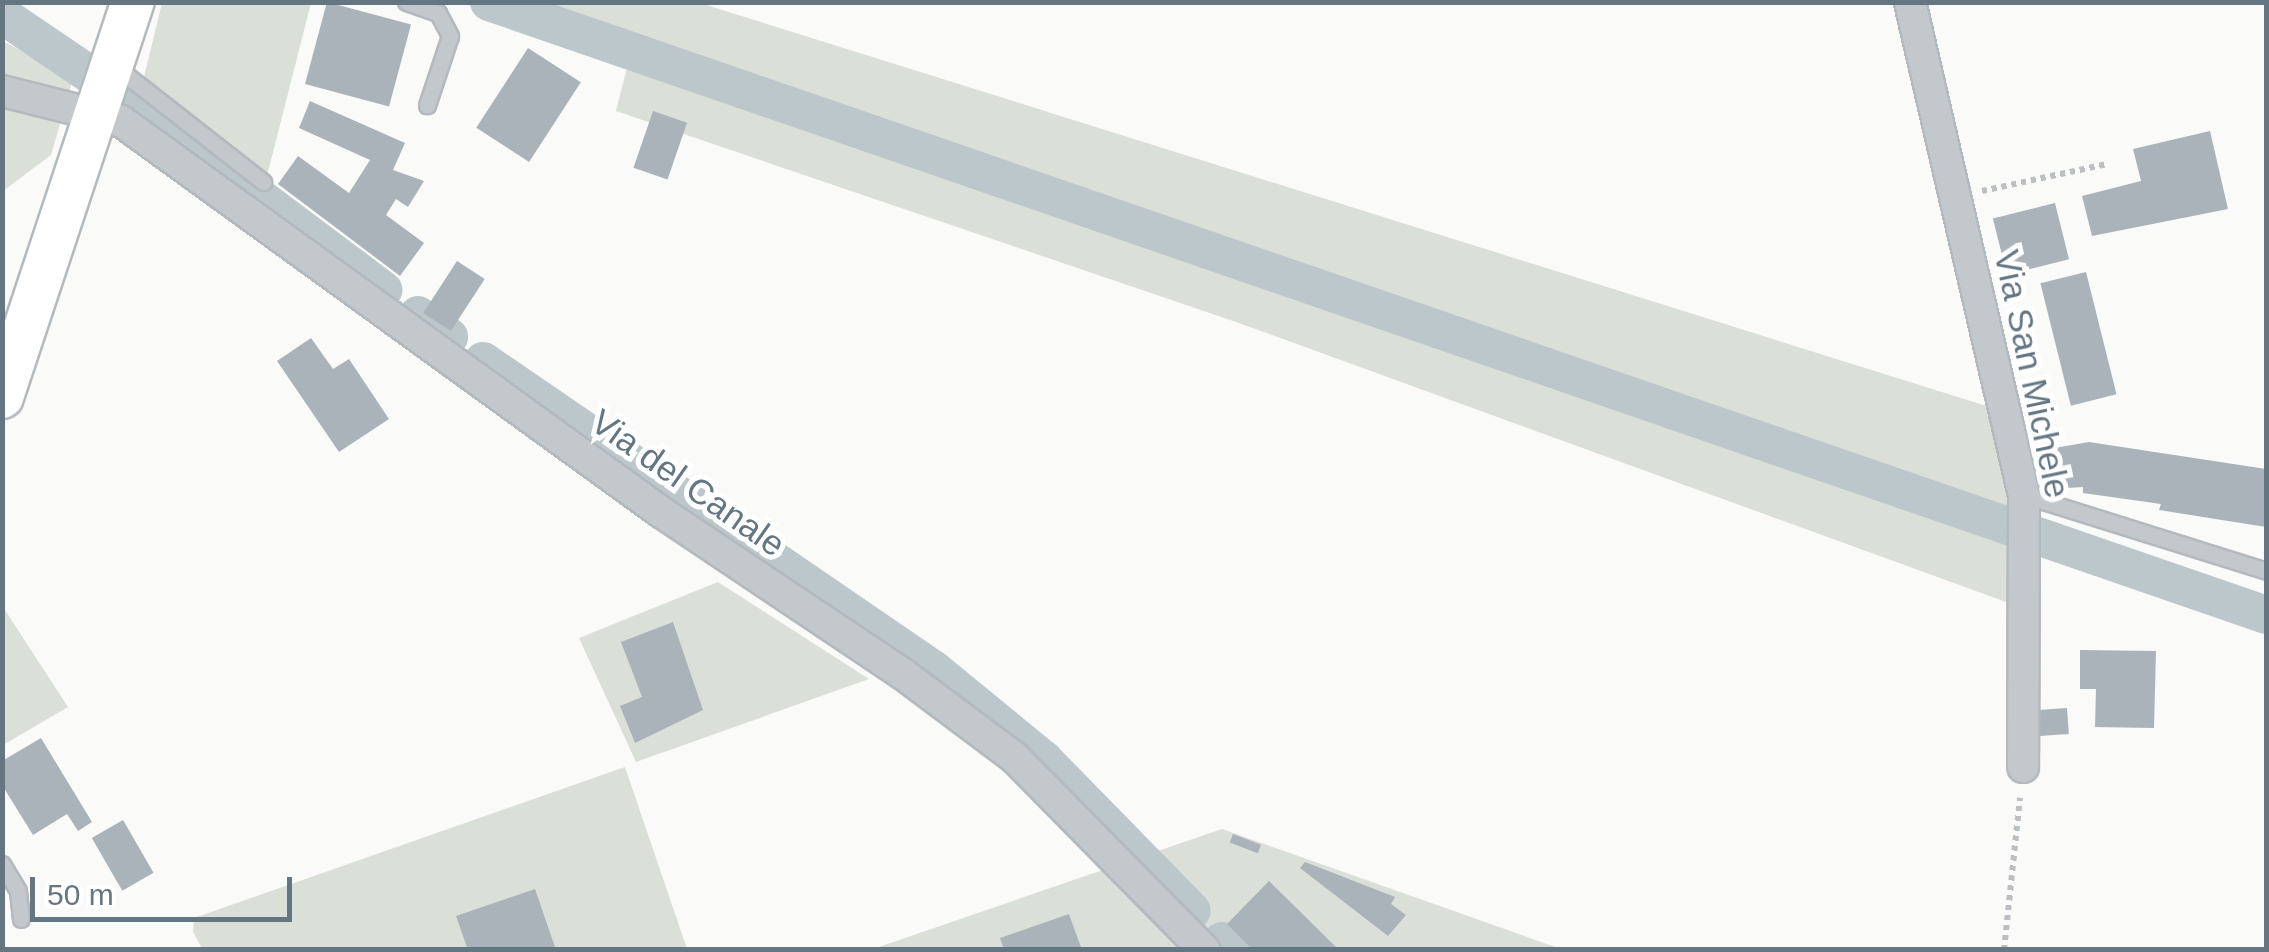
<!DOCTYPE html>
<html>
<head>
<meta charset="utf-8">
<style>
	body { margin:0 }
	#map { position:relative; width:2269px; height:952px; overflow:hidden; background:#fafaf8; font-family:Arial,sans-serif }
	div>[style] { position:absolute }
	.green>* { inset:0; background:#dadfd7 }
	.canal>* { height:38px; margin:-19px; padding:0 19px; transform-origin:19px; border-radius:19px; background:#bbc7cb }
	.building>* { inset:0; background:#aab3b9; transform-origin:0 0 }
	.path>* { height:6px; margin-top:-3px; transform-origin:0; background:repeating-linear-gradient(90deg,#bbbfc2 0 5px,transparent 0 10px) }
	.roads { filter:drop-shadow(2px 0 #b3babf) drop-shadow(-2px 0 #b3babf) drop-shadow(0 2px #b3babf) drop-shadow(0 -2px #b3babf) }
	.lane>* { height:15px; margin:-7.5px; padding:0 7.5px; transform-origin:7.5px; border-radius:7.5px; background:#c3c8cc }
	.street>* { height:30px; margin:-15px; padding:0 15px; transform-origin:15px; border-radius:15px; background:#c3c8cc }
	.secondary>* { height:42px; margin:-21px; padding:0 21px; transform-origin:21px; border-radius:21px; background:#fff }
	span { translate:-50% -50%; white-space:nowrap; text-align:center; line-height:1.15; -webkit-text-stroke:10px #fff; paint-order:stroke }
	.street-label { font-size:35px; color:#657683 }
	.frame { position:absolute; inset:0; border:5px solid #657683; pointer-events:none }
	.scale { position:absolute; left:30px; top:877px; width:262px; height:45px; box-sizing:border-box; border:5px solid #657683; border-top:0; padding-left:12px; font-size:30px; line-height:35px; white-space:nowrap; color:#657683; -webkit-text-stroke:8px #fff; paint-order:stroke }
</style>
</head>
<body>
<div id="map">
	<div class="green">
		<div style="clip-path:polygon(162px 3px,311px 3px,267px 176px,144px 77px)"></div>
		<div style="clip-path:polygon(510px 3px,700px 3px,1993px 408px,2014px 488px,2006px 602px,1239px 323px,616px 111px,634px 40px)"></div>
		<div style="clip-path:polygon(3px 41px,73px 79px,51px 155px,3px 191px)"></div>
		<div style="clip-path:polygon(718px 582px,869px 679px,636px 762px,579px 638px)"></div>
		<div style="clip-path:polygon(3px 607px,68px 707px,3px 745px,2px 745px)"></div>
		<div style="clip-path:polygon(625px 767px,687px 949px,203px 950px,193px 932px,194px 918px)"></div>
		<div style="clip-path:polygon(1222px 829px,1561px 949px,870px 950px)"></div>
	</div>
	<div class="canal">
		<div style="left:489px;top:2px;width:1880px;rotate:19.03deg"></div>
		<div style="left:2px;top:15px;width:109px;rotate:34.1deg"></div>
		<div style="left:132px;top:102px;width:314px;rotate:36.8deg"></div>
		<div style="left:418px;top:315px;width:38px;rotate:35deg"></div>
		<div style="left:483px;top:361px;width:545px;rotate:34.39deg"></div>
		<div style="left:933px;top:669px;width:144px;rotate:39.3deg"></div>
		<div style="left:1044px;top:760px;width:211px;rotate:45.6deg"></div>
		<div style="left:1222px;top:941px;width:13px;rotate:45deg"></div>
	</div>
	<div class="building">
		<div style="left:327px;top:2px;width:87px;height:85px;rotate:15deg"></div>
		<div style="left:528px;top:48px;width:63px;height:95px;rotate:33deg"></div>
		<div style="clip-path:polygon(310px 101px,405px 143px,393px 170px,424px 181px,408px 207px,396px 199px,386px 215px,424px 243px,400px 276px,278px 184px,298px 156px,349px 193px,370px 160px,299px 128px)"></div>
		<div style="left:653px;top:111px;width:36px;height:60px;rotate:19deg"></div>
		<div style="clip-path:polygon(2210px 131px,2228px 209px,2092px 236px,2082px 196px,2141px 181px,2133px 149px)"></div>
		<div style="left:2055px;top:203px;width:58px;height:64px;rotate:76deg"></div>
		<div style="left:457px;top:261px;width:33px;height:62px;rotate:33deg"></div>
		<div style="left:2086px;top:272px;width:126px;height:47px;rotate:76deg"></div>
		<div style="clip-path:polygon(311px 338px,333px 369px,349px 359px,389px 419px,339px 452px,277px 361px)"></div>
		<div style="clip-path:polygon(2089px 442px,2266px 469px,2266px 527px,2159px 510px,2161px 504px,2083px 493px,2083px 487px,2051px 489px,2043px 450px)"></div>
		<div style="clip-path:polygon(673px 622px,703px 710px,635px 743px,620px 706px,642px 697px,621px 642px)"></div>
		<div style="clip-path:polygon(2080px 650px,2156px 651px,2154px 728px,2095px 727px,2096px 689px,2080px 689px)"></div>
		<div style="left:2067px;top:708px;width:26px;height:33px;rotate:86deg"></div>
		<div style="clip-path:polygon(41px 738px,92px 822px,78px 831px,67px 814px,33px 835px,2px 785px,2px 761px)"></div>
		<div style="left:123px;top:820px;width:61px;height:36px;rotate:60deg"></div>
		<div style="left:1233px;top:834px;width:30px;height:9px;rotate:21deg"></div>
		<div style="clip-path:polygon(1305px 862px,1395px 897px,1391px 904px,1406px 915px,1388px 936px,1300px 868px)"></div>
		<div style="clip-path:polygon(1269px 881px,1339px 950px,1253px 950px,1227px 924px)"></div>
		<div style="clip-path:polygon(535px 889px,556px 950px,468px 950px,456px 916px)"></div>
		<div style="clip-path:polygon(1069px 914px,1082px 950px,1004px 950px,1000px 938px)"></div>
	</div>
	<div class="path">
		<div style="left:1982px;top:191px;width:128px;rotate:-12.2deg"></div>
		<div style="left:2004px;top:950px;width:153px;rotate:-84deg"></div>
	</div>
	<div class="roads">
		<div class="lane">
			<div style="left:406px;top:2px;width:34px;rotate:19deg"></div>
			<div style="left:438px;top:13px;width:26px;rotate:62deg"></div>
			<div style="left:450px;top:36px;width:73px;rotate:108.4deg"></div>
			<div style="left:116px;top:67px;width:187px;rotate:38deg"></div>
			<div style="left:2024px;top:495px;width:254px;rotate:17.4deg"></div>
			<div style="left:2px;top:864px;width:31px;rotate:59deg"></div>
			<div style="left:18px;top:891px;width:28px;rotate:84deg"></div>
		</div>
		<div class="street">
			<div style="left:1910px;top:2px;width:506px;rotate:76.98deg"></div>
			<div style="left:2024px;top:495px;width:272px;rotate:90.2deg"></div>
			<div style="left:2px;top:91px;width:123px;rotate:14.1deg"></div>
			<div style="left:121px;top:121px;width:667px;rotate:35.91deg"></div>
			<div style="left:661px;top:512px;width:291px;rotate:33.8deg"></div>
			<div style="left:903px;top:674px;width:139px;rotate:36.8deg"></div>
			<div style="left:1014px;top:757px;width:271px;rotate:45.4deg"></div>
		</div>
		<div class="secondary">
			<div style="left:2px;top:397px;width:416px;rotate:-71.7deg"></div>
		</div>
	</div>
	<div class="street-label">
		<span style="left:2032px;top:374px;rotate:78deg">Via San Michele</span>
		<span style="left:688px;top:483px;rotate:35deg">Via del Canale</span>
	</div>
	<div class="frame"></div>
	<div class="scale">50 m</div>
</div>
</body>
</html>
